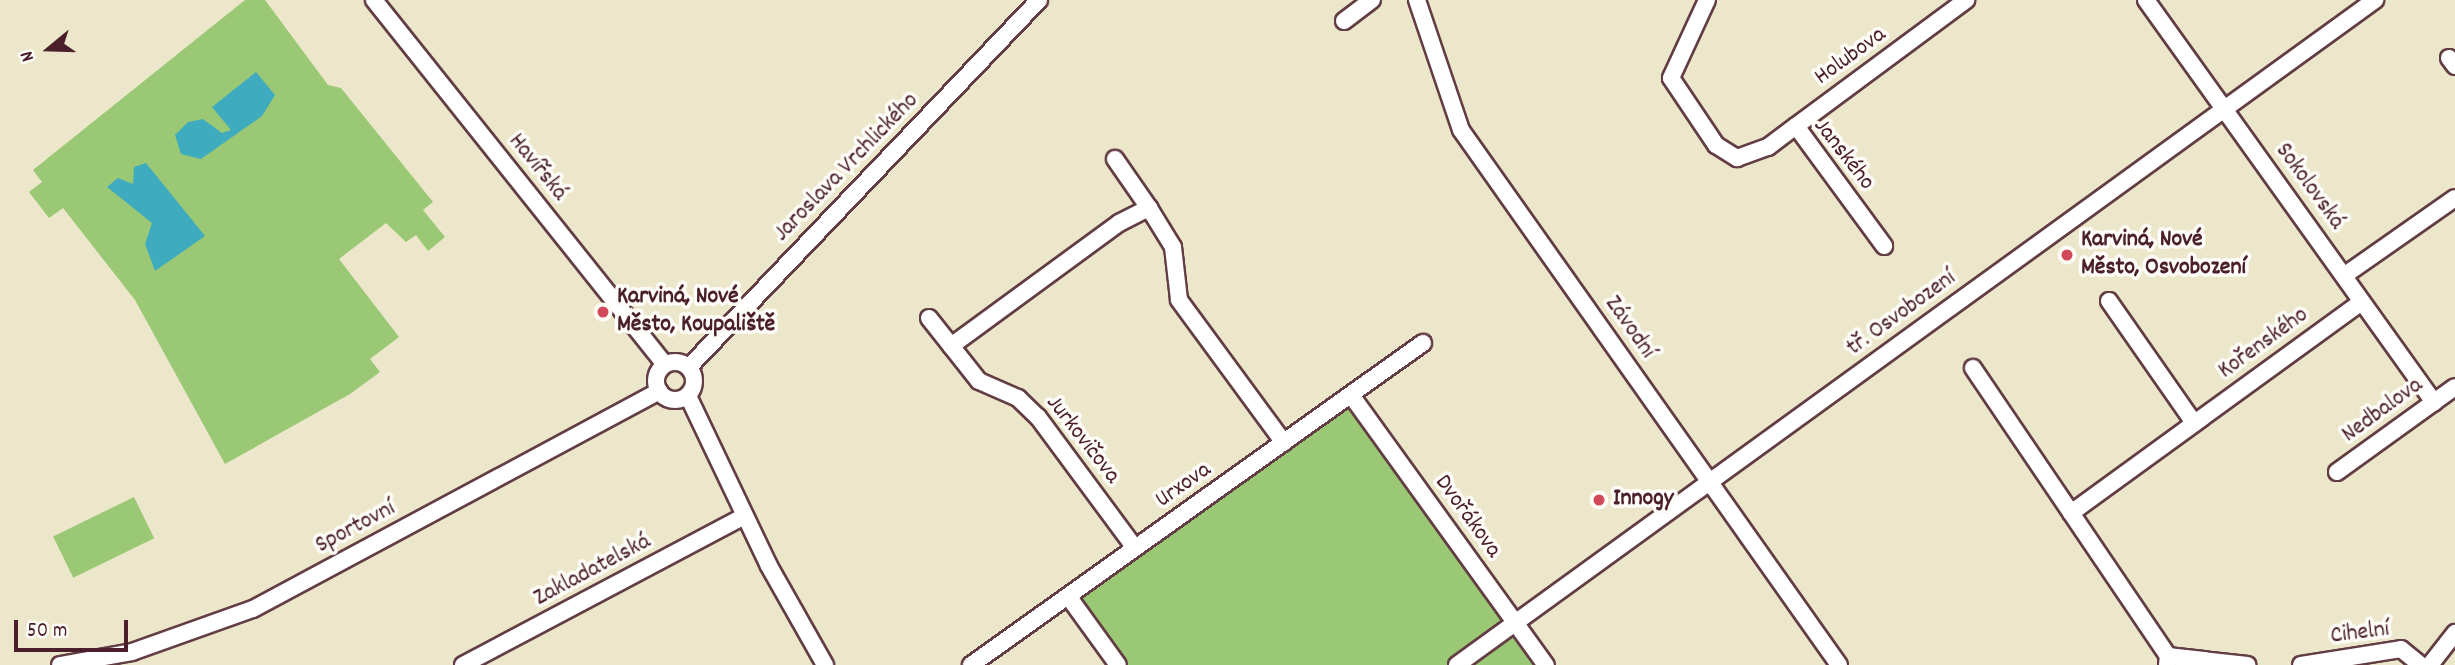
<!DOCTYPE html>
<html>
<head>
<meta charset="utf-8">
<style>
	body { margin:0 }
	#map { position:relative; width:2455px; height:665px; overflow:hidden; background:#ece7cb; font-family:Dekko,sans-serif }
	div>[style] { position:absolute }
	.green>* { inset:0; background:#9bc875; transform-origin:0 0 }
	.water>* { inset:0; background:#3eabbe }
	.roads { filter:drop-shadow(2px 0 #623d43) drop-shadow(-2px 0 #623d43) drop-shadow(0 2px #623d43) drop-shadow(0 -2px #623d43) }
	.minor>* { height:16px; margin:-8px; padding:0 8px; transform-origin:8px; border-radius:8px; background:#fff }
	.minor>.ring { margin:-8px; padding:0; box-sizing:content-box; background:none; border:16px solid #fff; border-radius:50% }
	.dots>* { width:19px; height:19px; translate:-50% -50%; box-sizing:border-box; border:4px solid #fdfcf7; border-radius:50% }
	span { translate:-50% -50%; white-space:nowrap; text-align:center; line-height:1.15; -webkit-text-stroke:7px #fdfcf7; paint-order:stroke }
	.street-label { font-size:24px; color:#4a1f2b }
	.poi-label { font-size:24px; color:#4a1f2b; font-weight:700 }
	.left { translate:0 -50%; text-align:left }
	.north { position:absolute; left:14px; top:14px; width:70px; height:70px; -webkit-text-stroke:5px #fdfcf7; paint-order:stroke; rotate:251deg; font-size:19px; font-weight:700; line-height:28px; text-align:center; color:#4a1f2b }
	.north::after { content:''; display:block; margin:auto; width:24px; height:32px; background:#4a1f2b; clip-path:polygon(50% 0,100% 100%,50% 72%,0 100%) }
	.scale { position:absolute; left:14px; top:620px; width:114px; height:32px; box-sizing:border-box; border:4px solid #4a1f2b; border-top:0; padding-left:9px; font-size:21px; line-height:24px; white-space:nowrap; color:#4a1f2b; -webkit-text-stroke:5px #fdfcf7; paint-order:stroke }
</style>
</head>
<body>
<div id="map">
	<div class="green">
		<div style="clip-path:polygon(245px 0,265px 0,328px 85px,341px 88px,433px 202px,423px 210px,445px 237px,428px 251px,416px 235px,406px 242px,386px 223px,339px 259px,399px 337px,370px 359px,380px 372px,350px 394px,225px 464px,135px 300px,63px 208px,49px 218px,29px 192px,42px 182px,33px 170px)"></div>
		<div style="clip-path:polygon(1351px 403px,1538px 665px,1127px 665px,1078px 597px)"></div>
		<div style="left:134px;top:497px;width:46px;height:90px;rotate:64deg"></div>
	</div>
	<div class="water">
		<div style="clip-path:polygon(256px 72px,275px 95px,262px 116px,201px 159px,181px 154px,175px 135px,188px 122px,203px 119px,222px 133px,231px 130px,212px 107px)"></div>
		<div style="clip-path:polygon(146px 163px,205px 236px,155px 271px,145px 244px,152px 223px,107px 187px,118px 178px,133px 184px,134px 167px)"></div>
	</div>
	<div class="roads">
		<div class="minor">
			<div style="left:374px;top:0;width:466px;rotate:51.4deg"></div>
			<div style="left:1417px;top:0;width:137px;rotate:71.3deg"></div>
			<div style="left:1461px;top:130px;width:655px;rotate:54.76deg"></div>
			<div style="left:1707px;top:0;width:86px;rotate:114.8deg"></div>
			<div style="left:1671px;top:78px;width:81px;rotate:56.1deg"></div>
			<div style="left:1716px;top:145px;width:25px;rotate:32deg"></div>
			<div style="left:1737px;top:158px;width:33px;rotate:-20deg"></div>
			<div style="left:1768px;top:147px;width:35px;rotate:-37deg"></div>
			<div style="left:1796px;top:126px;width:149px;rotate:53.7deg"></div>
			<div style="left:2146px;top:0;width:495px;rotate:54.4deg"></div>
			<div style="left:1344px;top:21px;width:35px;rotate:-37deg"></div>
			<div style="left:2449px;top:58px;width:10px;rotate:53deg"></div>
			<div style="left:1796px;top:126px;width:212px;rotate:-36.5deg"></div>
			<div style="left:1115px;top:159px;width:60px;rotate:55.2deg"></div>
			<div style="left:2345px;top:275px;width:134px;rotate:-35deg"></div>
			<div style="left:2109px;top:301px;width:149px;rotate:55.1deg"></div>
			<div style="left:929px;top:318px;width:80px;rotate:51.6deg"></div>
			<div style="left:979px;top:381px;width:43px;rotate:23.6deg"></div>
			<div style="left:1018px;top:398px;width:28px;rotate:44deg"></div>
			<div style="left:1038px;top:417px;width:163px;rotate:53.5deg"></div>
			<div style="left:951px;top:346px;width:208px;rotate:-36.2deg"></div>
			<div style="left:1119px;top:223px;width:34px;rotate:-27deg"></div>
			<div style="left:1149px;top:208px;width:46px;rotate:58.4deg"></div>
			<div style="left:1173px;top:247px;width:53px;rotate:83.5deg"></div>
			<div style="left:1179px;top:300px;width:177px;rotate:53.7deg"></div>
			<div class="ring" style="left:656px;top:362px;width:22px;height:22px"></div>
			<div style="left:689px;top:367px;width:507px;rotate:-46.36deg"></div>
			<div style="left:1973px;top:368px;width:348px;rotate:55.9deg"></div>
			<div style="left:1351px;top:395px;width:333px;rotate:54.2deg"></div>
			<div style="left:688px;top:396px;width:188px;rotate:64.5deg"></div>
			<div style="left:769px;top:566px;width:114px;rotate:60.5deg"></div>
			<div style="left:2337px;top:472px;width:145px;rotate:-35.8deg"></div>
			<div style="left:2071px;top:513px;width:359px;rotate:-36deg"></div>
			<div style="left:1068px;top:596px;width:85px;rotate:54.1deg"></div>
			<div style="left:60px;top:665px;width:73px;rotate:-10.2deg"></div>
			<div style="left:132px;top:652px;width:128px;rotate:-19.6deg"></div>
			<div style="left:253px;top:609px;width:461px;rotate:-28.2deg"></div>
			<div style="left:463px;top:665px;width:318px;rotate:-27.9deg"></div>
			<div style="left:971px;top:665px;width:555px;rotate:-35.47deg"></div>
			<div style="left:1457px;top:665px;width:1134px;rotate:-35.92deg"></div>
			<div style="left:2167px;top:665px;width:9px;rotate:-84deg"></div>
			<div style="left:2168px;top:656px;width:80px;rotate:6.5deg"></div>
			<div style="left:2301px;top:665px;width:101px;rotate:-9.1deg"></div>
			<div style="left:2401px;top:649px;width:26px;rotate:39deg"></div>
			<div style="left:2430px;top:665px;width:41px;rotate:-52deg"></div>
		</div>
	</div>
	<div class="dots">
		<div style="left:2067px;top:255px;background:#d1495b"></div>
		<div style="left:603px;top:312px;background:#d1495b"></div>
		<div style="left:1599px;top:500px;background:#d1495b"></div>
	</div>
	<div class="street-label">
		<span style="left:1851px;top:57px;rotate:-36deg">Holubova</span>
		<span style="left:1843px;top:155px;rotate:52deg">Janského</span>
		<span style="left:537px;top:168px;rotate:51deg">Havířská</span>
		<span style="left:847px;top:168px;rotate:-46deg">Jaroslava Vrchlického</span>
		<span style="left:2309px;top:187px;rotate:54deg">Sokolovská</span>
		<span style="left:1902px;top:314px;rotate:-36deg">tř. Osvobození</span>
		<span style="left:1629px;top:328px;rotate:55deg">Závodní</span>
		<span style="left:2264px;top:344px;rotate:-36deg">Kořenského</span>
		<span style="left:2383px;top:411px;rotate:-36deg">Nedbalova</span>
		<span style="left:1082px;top:440px;rotate:52deg">Jurkovičova</span>
		<span style="left:1184px;top:486px;rotate:-35deg">Urxova</span>
		<span style="left:1467px;top:517px;rotate:54deg">Dvořákova</span>
		<span style="left:356px;top:528px;rotate:-28deg">Sportovní</span>
		<span style="left:593px;top:571px;rotate:-28deg">Zakladatelská</span>
		<span style="left:2360px;top:634px;rotate:-7deg">Cihelní</span>
	</div>
	<div class="poi-label">
		<span class="left" style="left:2081px;top:255px">Karviná, Nové<br>Město, Osvobození</span>
		<span class="left" style="left:617px;top:312px">Karviná, Nové<br>Město, Koupaliště</span>
		<span class="left" style="left:1613px;top:500px">Innogy</span>
	</div>
	<div class="north">N</div>
	<div class="scale">50 m</div>
</div>
</body>
</html>
